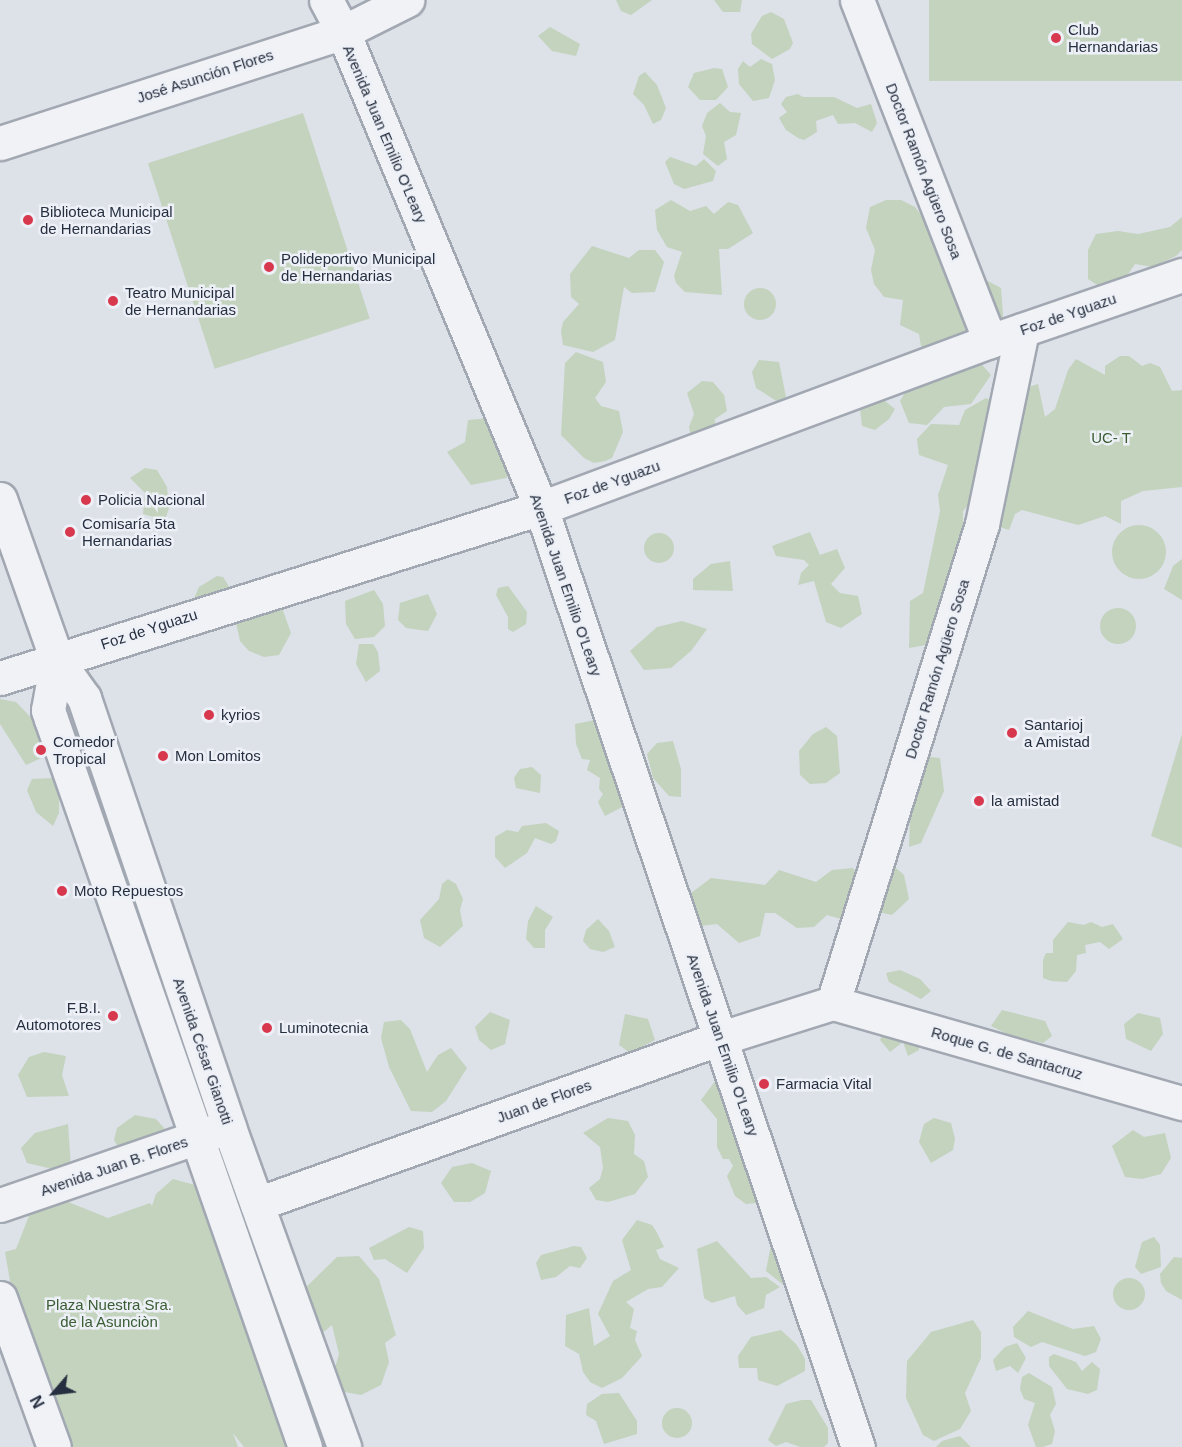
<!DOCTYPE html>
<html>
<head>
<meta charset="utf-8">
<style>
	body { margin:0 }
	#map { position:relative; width:1182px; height:1447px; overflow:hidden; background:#dde1e8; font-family:Arial,sans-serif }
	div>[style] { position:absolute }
	.green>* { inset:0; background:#c3d3be; transform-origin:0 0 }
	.round { border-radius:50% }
	.roads { filter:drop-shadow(2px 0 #a2a8b2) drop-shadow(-2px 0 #a2a8b2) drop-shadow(0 2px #a2a8b2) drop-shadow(0 -2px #a2a8b2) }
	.minor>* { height:33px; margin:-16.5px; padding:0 16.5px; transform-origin:16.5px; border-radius:16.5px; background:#f0f2f6 }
	.dots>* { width:16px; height:16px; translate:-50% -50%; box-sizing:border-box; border:3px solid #edf0f6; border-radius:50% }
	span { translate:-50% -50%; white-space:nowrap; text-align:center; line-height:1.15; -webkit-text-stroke:5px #edf0f6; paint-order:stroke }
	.poi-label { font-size:15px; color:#262f40 }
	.left { translate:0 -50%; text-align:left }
	.right { translate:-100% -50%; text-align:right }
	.street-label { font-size:15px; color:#262f40 }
	.park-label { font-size:15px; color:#395c32 }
	.north { position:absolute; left:24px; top:1363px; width:60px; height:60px; -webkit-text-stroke:4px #edf0f6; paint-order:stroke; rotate:242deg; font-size:16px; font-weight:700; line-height:24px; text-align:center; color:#262f40 }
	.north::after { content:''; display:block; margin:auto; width:21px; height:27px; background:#262f40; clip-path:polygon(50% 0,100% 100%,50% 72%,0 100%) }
</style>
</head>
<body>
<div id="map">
	<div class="green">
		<div style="clip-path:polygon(616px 0,652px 0,631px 15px,621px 11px)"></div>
		<div style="clip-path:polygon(714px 0,742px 0,740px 12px,723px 12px)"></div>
		<div style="left:929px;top:0;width:253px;height:81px"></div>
		<div style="clip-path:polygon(771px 12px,784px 19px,793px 43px,790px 49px,772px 59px,752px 44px,751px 34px,762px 16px)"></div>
		<div style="clip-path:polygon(550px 27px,580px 44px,576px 56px,552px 51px,538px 36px)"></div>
		<div style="clip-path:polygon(761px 59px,772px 64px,775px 80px,769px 98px,753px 101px,739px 84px,738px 69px,743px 61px,750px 67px)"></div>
		<div style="clip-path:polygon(714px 68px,722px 69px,728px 87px,716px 100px,700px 100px,688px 87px,694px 73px)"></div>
		<div style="clip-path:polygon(645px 72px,657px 85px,666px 108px,661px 120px,653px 124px,644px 105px,633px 94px,639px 76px)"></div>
		<div style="clip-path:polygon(798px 94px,803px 97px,834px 97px,857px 108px,871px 104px,877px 123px,872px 132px,855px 123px,838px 124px,833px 115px,816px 121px,817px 132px,804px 140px,798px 138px,786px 130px,779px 118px,787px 112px,781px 104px,786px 97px)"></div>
		<div style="clip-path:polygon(720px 103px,730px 112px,741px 113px,736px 135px,724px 142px,727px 159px,718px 166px,703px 154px,706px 136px,702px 126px,707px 113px)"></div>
		<div style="left:303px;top:113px;width:216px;height:163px;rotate:72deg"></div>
		<div style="clip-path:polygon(670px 157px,696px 166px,704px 159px,716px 171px,713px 181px,684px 189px,674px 184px,665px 162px)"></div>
		<div style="clip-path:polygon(671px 200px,690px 211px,706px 206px,714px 214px,728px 202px,738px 205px,753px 233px,728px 249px,719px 249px,722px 295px,685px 292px,676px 283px,674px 276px,682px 252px,667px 247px,657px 230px,655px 210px)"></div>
		<div style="clip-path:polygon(886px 200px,901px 200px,915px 207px,974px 285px,986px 280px,1001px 288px,1004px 328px,929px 352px,921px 346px,919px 334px,900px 325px,903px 300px,884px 297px,874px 284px,871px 270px,875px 250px,866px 228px,870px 207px)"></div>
		<div style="clip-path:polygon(1182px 217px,1182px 250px,1176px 256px,1153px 267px,1135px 264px,1122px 283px,1112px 286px,1097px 285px,1088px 279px,1088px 250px,1096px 234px,1118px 231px,1138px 234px,1170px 227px)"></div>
		<div style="clip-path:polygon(592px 246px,629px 258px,639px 250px,655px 250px,664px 262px,655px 292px,632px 293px,624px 287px,615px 340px,593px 352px,563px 345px,561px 331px,563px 322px,579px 304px,571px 297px,570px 274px)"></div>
		<div class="round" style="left:744px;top:288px;width:32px;height:32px"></div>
		<div style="clip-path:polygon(576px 352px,603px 362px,606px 382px,595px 398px,601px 406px,619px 411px,623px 432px,612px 458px,605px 461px,594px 463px,584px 458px,561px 435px,565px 363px)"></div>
		<div style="clip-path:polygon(1120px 356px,1129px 356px,1142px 366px,1150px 363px,1160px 367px,1172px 391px,1182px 390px,1182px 487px,1143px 491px,1121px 501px,1121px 524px,1105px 516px,1078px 525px,1022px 510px,1015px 514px,1009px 530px,991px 524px,1026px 388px,1038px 384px,1045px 417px,1055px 409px,1068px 370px,1076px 359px,1105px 375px,1105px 366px)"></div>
		<div style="clip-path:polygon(759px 360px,779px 362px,786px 397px,778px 402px,756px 388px,752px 372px)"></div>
		<div style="clip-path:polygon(978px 360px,991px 375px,971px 404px,944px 407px,927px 425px,909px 423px,900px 401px,909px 386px,945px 379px,951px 369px)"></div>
		<div style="clip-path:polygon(702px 381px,713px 382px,724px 395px,727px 411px,715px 419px,715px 430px,691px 437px,689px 427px,694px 414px,687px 393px)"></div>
		<div style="clip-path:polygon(986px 398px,992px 401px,971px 502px,963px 511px,963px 534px,954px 569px,946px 581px,926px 645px,909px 648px,910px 601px,923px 593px,940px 511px,938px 495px,948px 465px,919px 455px,917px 439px,931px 424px,959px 425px,965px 410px)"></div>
		<div style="clip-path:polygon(868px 400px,885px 401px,895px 409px,889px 419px,875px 430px,862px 426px,860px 408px)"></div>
		<div style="clip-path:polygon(514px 416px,532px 459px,506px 478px,471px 485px,447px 452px,465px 442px,468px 420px)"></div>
		<div style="clip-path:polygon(145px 468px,157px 470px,167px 487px,169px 508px,165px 520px,143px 514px,145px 493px,130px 478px)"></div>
		<div class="round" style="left:1112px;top:525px;width:54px;height:54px"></div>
		<div style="clip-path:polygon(810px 532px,820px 555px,837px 549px,845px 568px,831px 584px,840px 593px,858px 596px,862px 614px,841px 628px,826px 622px,814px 581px,798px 585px,801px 573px,809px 565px,804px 560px,776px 556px,772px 546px)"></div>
		<div class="round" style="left:644px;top:533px;width:30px;height:30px"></div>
		<div style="clip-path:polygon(1182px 559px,1182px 600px,1164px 589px,1173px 566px)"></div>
		<div style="clip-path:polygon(730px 561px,733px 591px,693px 590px,693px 579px,711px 564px)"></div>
		<div style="clip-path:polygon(217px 576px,223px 577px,231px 590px,193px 601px,199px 587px)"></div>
		<div style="clip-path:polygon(508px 586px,527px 612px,526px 624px,513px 632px,508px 629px,508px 617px,496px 595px,498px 588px)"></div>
		<div style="clip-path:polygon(374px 590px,383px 604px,385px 626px,374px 637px,355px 639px,346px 624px,345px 601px)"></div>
		<div style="clip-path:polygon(428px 594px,437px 614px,428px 631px,406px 628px,398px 620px,400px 603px)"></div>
		<div style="clip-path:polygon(268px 601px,282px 608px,291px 633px,279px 655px,264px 657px,249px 651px,240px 641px,235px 618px)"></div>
		<div class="round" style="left:1100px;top:608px;width:36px;height:36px"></div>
		<div style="clip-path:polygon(682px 621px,707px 629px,691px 651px,671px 668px,644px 670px,630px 651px,657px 627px)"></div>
		<div style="clip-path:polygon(359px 644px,373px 644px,378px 652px,380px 671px,366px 682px,356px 664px)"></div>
		<div style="clip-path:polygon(0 699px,16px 702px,61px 749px,26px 765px,0 724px)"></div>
		<div style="clip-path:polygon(595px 720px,626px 805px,605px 816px,598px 802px,603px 794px,599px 789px,600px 778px,587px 770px,590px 760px,582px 759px,576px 744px,575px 724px)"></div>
		<div style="clip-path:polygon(826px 727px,837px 736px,840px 773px,826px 783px,810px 784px,800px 775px,799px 751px,813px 734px)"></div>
		<div style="clip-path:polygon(1182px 734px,1182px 848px,1151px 836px)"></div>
		<div style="clip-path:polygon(673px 741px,681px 769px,681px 797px,669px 796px,653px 778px,647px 754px,657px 743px)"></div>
		<div style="clip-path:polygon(919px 756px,940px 758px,944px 791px,921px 843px,909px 847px,910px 816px,896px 789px)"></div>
		<div style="clip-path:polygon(532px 767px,541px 775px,540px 793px,516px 788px,514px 778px,520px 769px)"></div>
		<div style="clip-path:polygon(53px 778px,59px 790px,59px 813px,53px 826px,36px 812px,27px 790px,32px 779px)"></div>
		<div style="clip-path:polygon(546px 823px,559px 831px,556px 841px,551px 844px,535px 838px,527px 853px,505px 868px,495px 857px,495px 837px,507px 830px,518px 832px,522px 826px)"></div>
		<div style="clip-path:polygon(888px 861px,904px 875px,909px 899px,892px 915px,870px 910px)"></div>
		<div style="clip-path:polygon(853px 868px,866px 889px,861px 907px,841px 919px,827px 915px,814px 927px,797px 928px,775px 913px,765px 913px,760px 936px,739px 943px,717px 924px,684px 928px,678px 903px,711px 878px,765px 885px,779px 870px,816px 882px,832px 870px)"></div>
		<div style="clip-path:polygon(448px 879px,456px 884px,463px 899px,460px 910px,463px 926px,440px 947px,424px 938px,420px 920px,439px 899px,442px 884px)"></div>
		<div style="clip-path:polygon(536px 906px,553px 917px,545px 930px,545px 948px,534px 948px,526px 939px,528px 921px)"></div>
		<div style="clip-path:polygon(598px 919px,609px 931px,615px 947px,603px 952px,590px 949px,583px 941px,586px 930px)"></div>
		<div style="clip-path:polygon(1068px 922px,1084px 925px,1091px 922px,1102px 927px,1113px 924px,1123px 939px,1109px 949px,1100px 942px,1085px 945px,1086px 953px,1077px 955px,1076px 971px,1067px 982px,1051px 981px,1043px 978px,1043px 960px,1046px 953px,1053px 953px,1053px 940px)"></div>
		<div style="clip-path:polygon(900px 970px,920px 979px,931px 991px,921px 999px,889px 982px,886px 973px)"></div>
		<div style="clip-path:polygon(1002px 1010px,1045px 1021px,1052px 1036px,1043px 1043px,1011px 1036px,991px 1026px)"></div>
		<div style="clip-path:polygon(490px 1012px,510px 1020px,505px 1044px,491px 1050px,479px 1040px,475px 1027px)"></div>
		<div style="clip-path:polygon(1138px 1013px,1160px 1018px,1163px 1034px,1151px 1051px,1126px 1039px,1124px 1024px)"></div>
		<div style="clip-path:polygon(625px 1014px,648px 1019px,655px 1040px,630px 1053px,619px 1045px)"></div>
		<div style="clip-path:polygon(401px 1020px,410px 1029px,427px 1072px,438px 1055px,451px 1048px,467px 1068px,446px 1101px,432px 1112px,411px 1111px,389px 1067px,381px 1038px,384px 1022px)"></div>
		<div style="clip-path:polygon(886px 1026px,920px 1036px,919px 1050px,908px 1056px,903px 1042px,890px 1052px,880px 1040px)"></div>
		<div style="clip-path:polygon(44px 1052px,66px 1056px,62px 1075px,69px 1096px,27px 1097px,18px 1075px,29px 1057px)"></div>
		<div style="clip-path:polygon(728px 1077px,765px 1197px,757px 1203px,746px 1204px,735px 1196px,727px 1176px,733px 1166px,729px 1159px,723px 1159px,717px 1147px,717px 1119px,701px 1100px,716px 1080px)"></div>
		<div style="clip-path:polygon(135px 1115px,156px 1119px,164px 1128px,164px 1137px,122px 1154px,114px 1140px,117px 1128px)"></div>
		<div style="clip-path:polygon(608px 1118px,628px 1121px,635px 1135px,634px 1154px,644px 1161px,648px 1177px,635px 1194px,608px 1202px,596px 1200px,589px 1188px,600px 1179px,603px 1168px,600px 1147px,583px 1133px)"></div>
		<div style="clip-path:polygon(934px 1118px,951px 1123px,955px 1139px,953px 1150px,931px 1163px,919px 1142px,924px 1124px)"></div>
		<div style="clip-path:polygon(68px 1124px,71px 1168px,57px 1170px,27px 1163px,21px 1148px,35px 1133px)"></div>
		<div style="clip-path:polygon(1133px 1130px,1144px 1137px,1165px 1133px,1171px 1158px,1161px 1174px,1142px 1179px,1125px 1177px,1112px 1146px)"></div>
		<div style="clip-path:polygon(472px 1163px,491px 1171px,485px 1193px,470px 1202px,454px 1202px,441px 1183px,452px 1167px)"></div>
		<div style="clip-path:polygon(173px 1179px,195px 1185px,210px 1201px,308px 1447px,244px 1447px,233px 1433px,238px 1447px,60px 1447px,29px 1390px,5px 1252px,16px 1249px,34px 1203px,56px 1197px,108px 1218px,150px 1203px,152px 1206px,156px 1194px)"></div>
		<div style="clip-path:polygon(637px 1220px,652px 1225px,656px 1231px,664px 1247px,656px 1250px,660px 1259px,679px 1268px,662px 1287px,648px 1289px,626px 1302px,634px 1309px,630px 1328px,637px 1331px,635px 1340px,642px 1356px,622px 1378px,602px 1388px,590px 1382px,583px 1372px,579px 1354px,565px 1346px,566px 1315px,589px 1308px,594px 1346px,610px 1336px,598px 1314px,613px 1281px,631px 1270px,622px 1240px)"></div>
		<div style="clip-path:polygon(797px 1223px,808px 1240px,806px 1260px,787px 1288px,766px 1271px,773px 1234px)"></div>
		<div style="clip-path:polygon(409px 1227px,423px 1231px,424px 1248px,407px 1273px,385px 1259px,374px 1260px,369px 1248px)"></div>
		<div style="clip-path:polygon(1154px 1237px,1160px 1245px,1161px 1267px,1141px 1274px,1135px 1267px,1142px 1242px)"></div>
		<div style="clip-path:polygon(717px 1241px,751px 1278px,766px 1277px,780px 1287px,766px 1295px,764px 1308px,746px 1315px,737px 1305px,735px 1296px,712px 1303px,704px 1298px,697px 1249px)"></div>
		<div style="clip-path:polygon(574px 1246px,581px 1247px,587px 1258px,580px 1268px,570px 1266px,556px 1277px,541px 1280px,536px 1263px,541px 1255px)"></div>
		<div style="clip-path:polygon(359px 1256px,379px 1279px,396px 1335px,385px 1343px,389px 1362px,381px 1385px,361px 1395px,329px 1389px,339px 1354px,332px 1325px,321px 1334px,297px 1296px,337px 1257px)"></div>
		<div style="clip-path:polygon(1174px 1257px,1182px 1258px,1182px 1300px,1166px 1291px,1161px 1283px,1160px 1274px)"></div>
		<div class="round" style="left:1113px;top:1278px;width:32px;height:32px"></div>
		<div style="clip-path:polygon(1028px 1311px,1073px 1329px,1094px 1326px,1101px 1339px,1096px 1352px,1085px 1356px,1042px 1342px,1031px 1347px,1014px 1337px,1013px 1327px)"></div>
		<div style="clip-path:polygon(973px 1320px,981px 1332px,981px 1358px,965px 1393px,971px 1411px,960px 1429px,934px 1441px,923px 1435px,906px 1398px,907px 1361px,931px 1332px)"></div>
		<div style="clip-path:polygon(781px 1330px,797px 1345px,805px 1359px,805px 1371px,777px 1386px,758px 1380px,757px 1368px,739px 1368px,738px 1356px,751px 1337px)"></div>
		<div style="clip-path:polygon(1017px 1343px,1026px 1358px,1018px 1373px,1010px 1366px,996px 1371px,993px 1360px,1005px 1347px)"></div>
		<div style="clip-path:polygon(1054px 1354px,1076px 1362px,1082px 1371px,1092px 1362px,1100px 1369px,1097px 1390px,1088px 1394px,1067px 1389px,1049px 1366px,1049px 1357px)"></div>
		<div style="clip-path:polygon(1029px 1373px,1052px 1387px,1056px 1404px,1050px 1415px,1055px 1431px,1052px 1444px,1043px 1447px,1036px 1447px,1028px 1425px,1035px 1403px,1024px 1399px,1020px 1389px,1022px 1377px)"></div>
		<div style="clip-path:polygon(619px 1393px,637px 1421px,637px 1434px,604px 1444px,596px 1421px,586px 1415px,587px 1404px,602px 1394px)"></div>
		<div style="clip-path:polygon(802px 1400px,811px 1400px,828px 1428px,828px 1443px,824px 1447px,800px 1447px,786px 1442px,776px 1446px,768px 1440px,786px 1404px)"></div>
		<div class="round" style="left:662px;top:1408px;width:30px;height:30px"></div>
		<div style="clip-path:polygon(960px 1436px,971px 1447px,936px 1447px,942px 1441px)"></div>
	</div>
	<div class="roads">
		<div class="minor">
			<div style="left:326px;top:0;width:36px;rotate:62deg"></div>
			<div style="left:343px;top:32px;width:516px;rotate:67.41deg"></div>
			<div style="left:541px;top:508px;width:991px;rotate:71.35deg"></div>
			<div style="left:857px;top:0;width:366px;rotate:68.7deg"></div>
			<div style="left:0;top:143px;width:361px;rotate:-17.9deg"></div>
			<div style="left:343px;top:32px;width:72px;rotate:-26.6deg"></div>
			<div style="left:0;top:499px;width:171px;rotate:70.5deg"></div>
			<div style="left:57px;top:660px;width:47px;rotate:54.6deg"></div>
			<div style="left:84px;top:698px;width:453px;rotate:71.3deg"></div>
			<div style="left:229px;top:1127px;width:340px;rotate:70.2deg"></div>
			<div style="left:57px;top:660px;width:51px;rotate:100.2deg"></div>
			<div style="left:48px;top:710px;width:9px;rotate:72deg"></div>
			<div style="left:51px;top:719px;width:771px;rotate:70.77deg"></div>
			<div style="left:0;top:678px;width:567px;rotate:-17.44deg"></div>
			<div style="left:541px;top:508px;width:479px;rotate:-20.4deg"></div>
			<div style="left:990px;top:341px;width:203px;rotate:-19deg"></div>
			<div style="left:833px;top:1003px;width:502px;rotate:-72.72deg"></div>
			<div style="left:982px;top:524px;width:198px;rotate:-78.3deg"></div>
			<div style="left:833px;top:1003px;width:363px;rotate:16deg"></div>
			<div style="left:257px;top:1204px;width:493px;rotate:-19.7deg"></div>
			<div style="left:721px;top:1038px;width:117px;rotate:-17.4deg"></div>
			<div style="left:0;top:1205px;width:227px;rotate:-19deg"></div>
			<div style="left:0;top:1298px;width:158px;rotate:70.1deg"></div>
		</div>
	</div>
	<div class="dots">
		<div style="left:1056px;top:38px;background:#d7384e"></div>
		<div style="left:28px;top:220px;background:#d7384e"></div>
		<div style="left:269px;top:267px;background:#d7384e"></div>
		<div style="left:113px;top:301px;background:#d7384e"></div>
		<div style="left:86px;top:500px;background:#d7384e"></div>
		<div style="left:70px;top:532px;background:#d7384e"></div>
		<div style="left:209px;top:715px;background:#d7384e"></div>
		<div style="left:1012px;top:733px;background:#d7384e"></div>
		<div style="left:41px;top:750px;background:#d7384e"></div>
		<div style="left:163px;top:756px;background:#d7384e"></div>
		<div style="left:979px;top:801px;background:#d7384e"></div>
		<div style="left:62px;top:891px;background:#d7384e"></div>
		<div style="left:113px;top:1016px;background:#d7384e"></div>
		<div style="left:267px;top:1028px;background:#d7384e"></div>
		<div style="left:764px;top:1084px;background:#d7384e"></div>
	</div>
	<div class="poi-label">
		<span class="left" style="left:1068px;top:38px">Club<br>Hernandarias</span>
		<span class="left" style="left:40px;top:220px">Biblioteca Municipal<br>de Hernandarias</span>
		<span class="left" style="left:281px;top:267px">Polideportivo Municipal<br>de Hernandarias</span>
		<span class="left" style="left:125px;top:301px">Teatro Municipal<br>de Hernandarias</span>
		<span class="left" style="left:98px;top:500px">Policia Nacional</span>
		<span class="left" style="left:82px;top:532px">Comisaría 5ta<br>Hernandarias</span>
		<span class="left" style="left:221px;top:715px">kyrios</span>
		<span class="left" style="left:1024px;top:733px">Santarioj<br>a Amistad</span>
		<span class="left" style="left:53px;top:750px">Comedor<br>Tropical</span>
		<span class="left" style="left:175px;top:756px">Mon Lomitos</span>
		<span class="left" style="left:991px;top:801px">la amistad</span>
		<span class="left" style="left:74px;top:891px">Moto Repuestos</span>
		<span class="right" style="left:101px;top:1016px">F.B.I.<br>Automotores</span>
		<span class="left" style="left:279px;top:1028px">Luminotecnia</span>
		<span class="left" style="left:776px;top:1084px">Farmacia Vital</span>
	</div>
	<div class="street-label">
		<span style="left:205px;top:76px;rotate:-18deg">José Asunción Flores</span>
		<span style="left:385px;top:134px;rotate:67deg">Avenida Juan Emilio O'Leary</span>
		<span style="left:924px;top:171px;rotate:69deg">Doctor Ramón Agüero Sosa</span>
		<span style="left:1068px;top:314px;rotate:-19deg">Foz de Yguazu</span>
		<span style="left:612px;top:482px;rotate:-20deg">Foz de Yguazu</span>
		<span style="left:566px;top:585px;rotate:71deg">Avenida Juan Emilio O'Leary</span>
		<span style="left:149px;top:629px;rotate:-18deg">Foz de Yguazu</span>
		<span style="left:937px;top:669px;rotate:-73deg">Doctor Ramón Agüero Sosa</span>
		<span style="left:723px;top:1045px;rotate:71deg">Avenida Juan Emilio O'Leary</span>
		<span style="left:203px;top:1051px;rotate:71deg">Avenida César Gianotti</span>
		<span style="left:1007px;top:1053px;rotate:16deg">Roque G. de Santacruz</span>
		<span style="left:544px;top:1101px;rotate:-20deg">Juan de Flores</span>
		<span style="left:114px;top:1166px;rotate:-19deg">Avenida Juan B. Flores</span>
	</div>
	<div class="park-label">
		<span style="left:1111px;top:438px">UC- T</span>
		<span style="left:109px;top:1313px">Plaza Nuestra Sra.<br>de la Asunciòn</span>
	</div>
	<div class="north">N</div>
</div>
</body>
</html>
